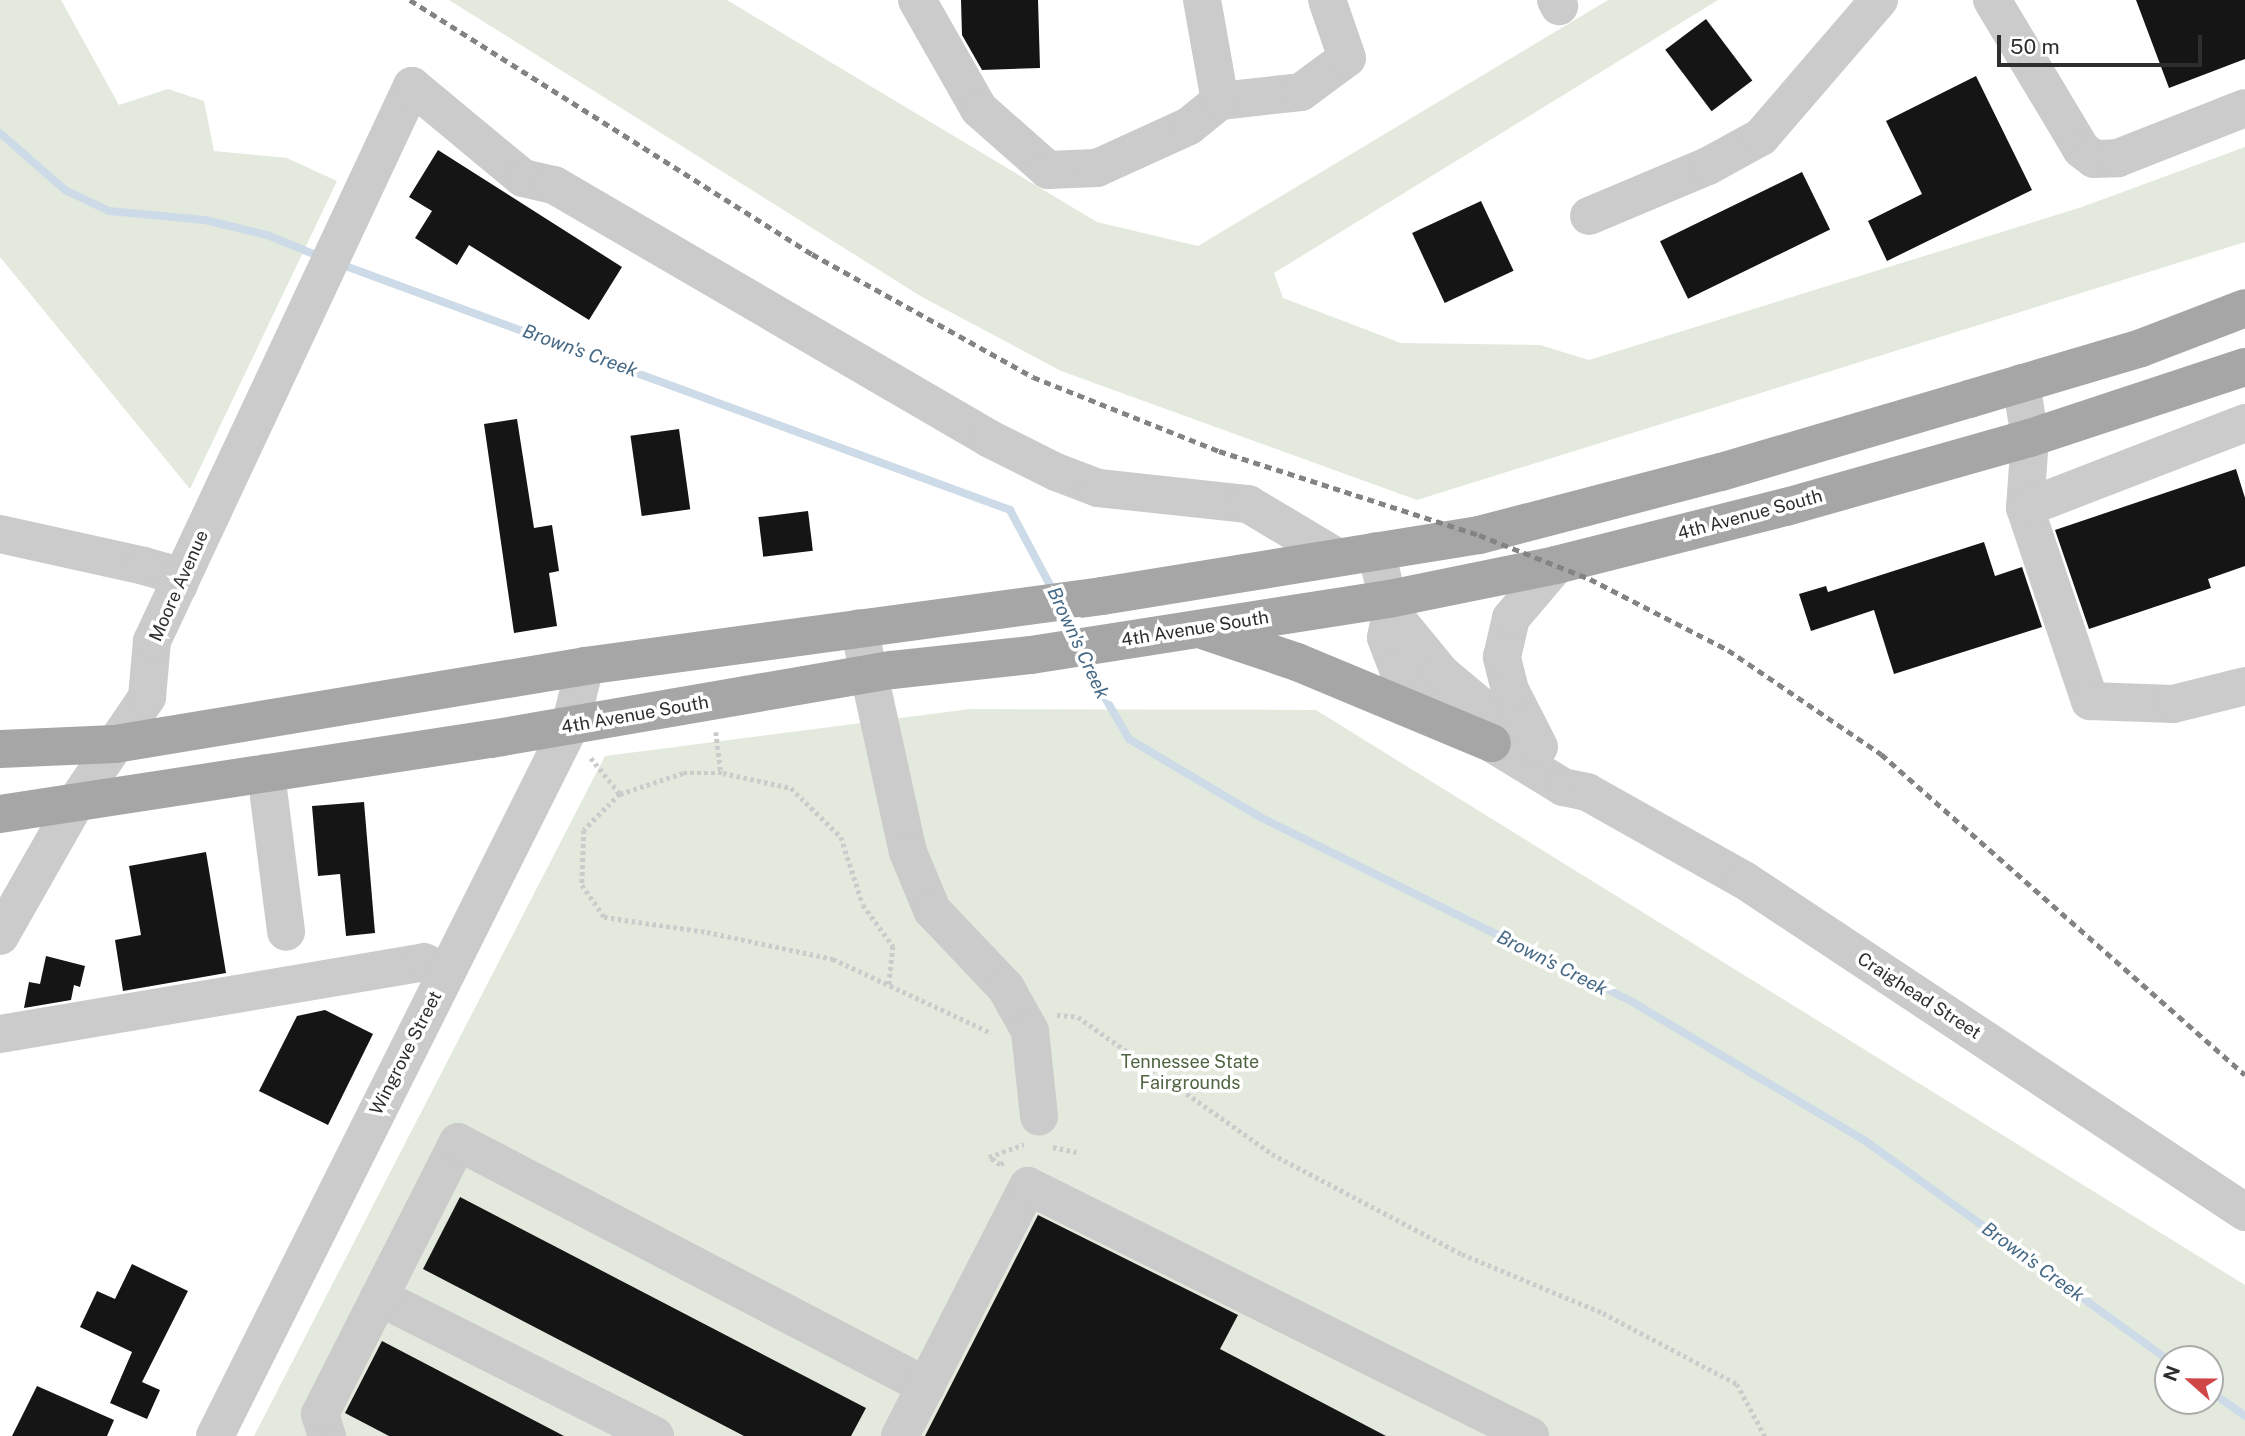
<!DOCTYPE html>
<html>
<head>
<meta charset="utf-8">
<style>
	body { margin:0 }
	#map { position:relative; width:2245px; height:1436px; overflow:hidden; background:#fff; font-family:"Public Sans",sans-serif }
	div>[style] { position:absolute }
	.green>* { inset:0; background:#e3eadd }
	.stream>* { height:8px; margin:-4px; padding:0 4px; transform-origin:4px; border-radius:4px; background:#ccdbe7 }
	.building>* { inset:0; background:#151515; transform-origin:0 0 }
	.path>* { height:4.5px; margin-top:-2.25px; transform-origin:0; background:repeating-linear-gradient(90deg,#cbcbcb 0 3.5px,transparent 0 7px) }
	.minor>* { height:38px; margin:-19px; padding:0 19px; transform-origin:19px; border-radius:19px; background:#cbcbcb }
	.major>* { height:38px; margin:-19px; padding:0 19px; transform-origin:19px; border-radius:19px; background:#a6a6a6 }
	.rail>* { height:5px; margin-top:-2.5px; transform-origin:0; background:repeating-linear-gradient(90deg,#838383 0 7px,transparent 0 12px) }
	span { translate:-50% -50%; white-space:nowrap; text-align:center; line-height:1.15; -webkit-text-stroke:7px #fff; paint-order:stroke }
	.street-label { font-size:18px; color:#2e2e2e }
	.park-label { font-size:18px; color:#4f6441 }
	.water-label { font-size:19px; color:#466986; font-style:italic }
	.north { position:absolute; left:2154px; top:1345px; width:70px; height:70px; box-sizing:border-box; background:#fff; border:2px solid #ababab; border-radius:50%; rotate:291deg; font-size:19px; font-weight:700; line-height:28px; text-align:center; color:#2e2e2e }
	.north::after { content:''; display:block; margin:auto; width:24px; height:32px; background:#cf4647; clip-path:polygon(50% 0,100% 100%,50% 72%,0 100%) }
	.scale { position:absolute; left:1997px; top:35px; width:205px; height:32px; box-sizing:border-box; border:4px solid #2e2e2e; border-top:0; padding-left:9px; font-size:21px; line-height:24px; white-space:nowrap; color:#2e2e2e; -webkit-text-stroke:5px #fff; paint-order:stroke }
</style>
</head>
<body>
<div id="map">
	<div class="green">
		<div style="clip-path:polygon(0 0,61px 0,119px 105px,168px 89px,204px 101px,214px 151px,287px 158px,337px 181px,190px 489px,0 257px)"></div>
		<div style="clip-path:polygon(449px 0,727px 0,1097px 222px,1198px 246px,1608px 0,1718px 0,1274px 273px,1283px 298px,1401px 343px,1540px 345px,1589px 360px,2082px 207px,2245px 147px,2245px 242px,1417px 500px,1061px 371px,922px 297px)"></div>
		<div style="clip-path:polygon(evenodd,970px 709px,1316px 710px,2245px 1285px,2245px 1436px,254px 1436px,605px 756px,970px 709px,2168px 1359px,2210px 1359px,2210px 1401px,2168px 1401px,2168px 1359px)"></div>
	</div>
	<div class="stream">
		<div style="left:0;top:133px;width:86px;rotate:41.2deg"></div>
		<div style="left:65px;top:190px;width:49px;rotate:25.5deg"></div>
		<div style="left:109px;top:211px;width:96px;rotate:5.4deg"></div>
		<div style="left:205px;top:220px;width:64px;rotate:13.6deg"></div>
		<div style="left:267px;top:235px;width:58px;rotate:22.2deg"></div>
		<div style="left:340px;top:264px;width:714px;rotate:20.16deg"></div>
		<div style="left:1010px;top:510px;width:92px;rotate:62deg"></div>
		<div style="left:1062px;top:613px;width:29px;rotate:65deg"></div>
		<div style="left:1082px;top:658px;width:94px;rotate:59.9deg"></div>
		<div style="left:1129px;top:739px;width:150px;rotate:30.8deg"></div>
		<div style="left:1258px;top:816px;width:420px;rotate:26.4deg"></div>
		<div style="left:1634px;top:1003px;width:271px;rotate:30.8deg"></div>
		<div style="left:1867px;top:1142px;width:372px;rotate:35.9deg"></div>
		<div style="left:2210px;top:1391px;width:43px;rotate:35.5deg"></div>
	</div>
	<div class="building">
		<div style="clip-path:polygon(961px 0,1038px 0,1040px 68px,982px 70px,962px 35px)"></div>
		<div style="clip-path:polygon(2136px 0,2245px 0,2245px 59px,2169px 88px)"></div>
		<div style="left:1706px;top:19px;width:77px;height:51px;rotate:53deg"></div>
		<div style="clip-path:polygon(1976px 76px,2032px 190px,1887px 261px,1868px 221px,1922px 194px,1886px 121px)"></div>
		<div style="clip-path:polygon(438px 150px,622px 267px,589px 320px,469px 245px,457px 265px,415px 238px,432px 211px,409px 197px)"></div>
		<div style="left:1802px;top:172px;width:64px;height:158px;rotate:64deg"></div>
		<div style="left:1481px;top:201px;width:77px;height:76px;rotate:65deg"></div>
		<div style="clip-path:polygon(517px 419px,534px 528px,552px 525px,559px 571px,549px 573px,557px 626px,514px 633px,484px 424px)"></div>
		<div style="left:679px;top:429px;width:81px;height:49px;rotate:82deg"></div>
		<div style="clip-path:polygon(2236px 469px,2245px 498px,2245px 566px,2208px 579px,2211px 588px,2089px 629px,2055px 530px)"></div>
		<div style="left:808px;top:511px;width:40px;height:50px;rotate:83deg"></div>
		<div style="clip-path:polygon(1984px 542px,1995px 576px,2022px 567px,2042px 627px,1894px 674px,1874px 610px,1811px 631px,1799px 594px,1826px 586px,1828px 592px)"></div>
		<div style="clip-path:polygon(364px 802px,375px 933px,346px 936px,340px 874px,318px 876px,312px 806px)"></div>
		<div style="clip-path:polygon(206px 852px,226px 973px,123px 991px,115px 940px,141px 935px,129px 866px)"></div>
		<div style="clip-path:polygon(46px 956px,85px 966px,80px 987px,74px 985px,71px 1000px,24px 1008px,29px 982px,40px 984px)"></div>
		<div style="clip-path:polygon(325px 1010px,373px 1034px,328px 1125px,259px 1091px,297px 1016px)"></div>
		<div style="clip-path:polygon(460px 1197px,866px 1408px,851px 1436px,744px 1436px,423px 1269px)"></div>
		<div style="clip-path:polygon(1038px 1215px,1238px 1315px,1220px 1349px,1386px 1436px,925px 1436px)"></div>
		<div style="clip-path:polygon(132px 1264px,188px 1291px,142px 1382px,160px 1390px,147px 1419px,110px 1403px,132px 1352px,80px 1327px,97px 1291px,115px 1299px)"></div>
		<div style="clip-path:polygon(382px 1341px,564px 1436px,389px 1436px,345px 1413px)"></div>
		<div style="clip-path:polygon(37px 1386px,114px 1420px,107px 1436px,12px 1436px)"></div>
	</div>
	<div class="path">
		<div style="left:716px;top:732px;width:41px;rotate:83deg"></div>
		<div style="left:591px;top:758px;width:46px;rotate:51.1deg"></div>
		<div style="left:620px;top:794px;width:51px;rotate:135deg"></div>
		<div style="left:584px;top:830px;width:55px;rotate:92.1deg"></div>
		<div style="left:582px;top:885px;width:39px;rotate:55deg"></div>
		<div style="left:604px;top:917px;width:104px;rotate:8.3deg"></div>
		<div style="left:707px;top:932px;width:129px;rotate:12.1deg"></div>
		<div style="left:833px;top:959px;width:175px;rotate:25deg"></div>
		<div style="left:620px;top:794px;width:66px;rotate:-18.4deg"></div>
		<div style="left:683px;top:773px;width:40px"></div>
		<div style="left:723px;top:773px;width:70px;rotate:12.4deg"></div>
		<div style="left:791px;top:788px;width:70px;rotate:44.4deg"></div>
		<div style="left:841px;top:837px;width:71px;rotate:72.1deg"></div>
		<div style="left:863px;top:905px;width:51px;rotate:53.8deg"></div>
		<div style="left:893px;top:946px;width:39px;rotate:96deg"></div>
		<div style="left:1057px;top:1015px;width:21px;rotate:5deg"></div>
		<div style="left:1078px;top:1017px;width:237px;rotate:35.2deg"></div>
		<div style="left:1272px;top:1154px;width:215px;rotate:27.8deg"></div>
		<div style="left:1462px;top:1254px;width:153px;rotate:22.7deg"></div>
		<div style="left:1603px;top:1313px;width:152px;rotate:27.9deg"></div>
		<div style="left:1737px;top:1384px;width:59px;rotate:61.7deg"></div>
		<div style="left:1053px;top:1147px;width:24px;rotate:12deg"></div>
		<div style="left:1004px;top:1163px;width:4px;rotate:153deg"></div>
		<div style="left:1000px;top:1165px;width:14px;rotate:-144deg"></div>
		<div style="left:989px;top:1157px;width:37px;rotate:-20deg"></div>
	</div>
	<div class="minor">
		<div style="left:917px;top:0;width:125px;rotate:60.4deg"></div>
		<div style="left:979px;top:109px;width:92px;rotate:41.5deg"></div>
		<div style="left:1048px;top:170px;width:49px;rotate:-2.3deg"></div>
		<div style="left:1097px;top:168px;width:101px;rotate:-24.5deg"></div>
		<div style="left:1189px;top:126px;width:40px;rotate:-39deg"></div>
		<div style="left:1220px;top:101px;width:81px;rotate:-6.3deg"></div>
		<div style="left:1301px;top:92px;width:57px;rotate:-36.5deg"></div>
		<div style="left:1347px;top:58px;width:61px;rotate:-109deg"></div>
		<div style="left:1202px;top:0;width:103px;rotate:79.9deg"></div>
		<div style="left:1556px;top:0;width:7px;rotate:63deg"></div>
		<div style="left:1992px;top:0;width:174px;rotate:59.1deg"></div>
		<div style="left:2081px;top:149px;width:16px;rotate:38deg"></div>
		<div style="left:2094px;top:159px;width:24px;rotate:-2deg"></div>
		<div style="left:2118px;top:158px;width:136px;rotate:-21.5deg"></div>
		<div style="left:1589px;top:216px;width:129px;rotate:-22.8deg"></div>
		<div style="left:1708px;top:166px;width:60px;rotate:-28.7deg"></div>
		<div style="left:1761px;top:137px;width:181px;rotate:-49.3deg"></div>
		<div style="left:2021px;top:383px;width:56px;rotate:80.7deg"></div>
		<div style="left:2030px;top:438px;width:70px;rotate:94.1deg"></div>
		<div style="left:2025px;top:508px;width:204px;rotate:71.4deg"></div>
		<div style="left:2090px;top:701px;width:83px;rotate:2.1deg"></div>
		<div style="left:2173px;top:704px;width:74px;rotate:-14deg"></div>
		<div style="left:2025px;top:508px;width:236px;rotate:-21.1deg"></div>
		<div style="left:0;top:534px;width:148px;rotate:12.5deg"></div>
		<div style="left:144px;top:566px;width:22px;rotate:16deg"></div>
		<div style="left:165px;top:572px;width:19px;rotate:43deg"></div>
		<div style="left:1376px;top:551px;width:63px;rotate:76.2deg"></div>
		<div style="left:1391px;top:612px;width:26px;rotate:101deg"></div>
		<div style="left:1386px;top:638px;width:33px;rotate:69deg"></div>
		<div style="left:1398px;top:669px;width:64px;rotate:44.4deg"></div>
		<div style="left:1444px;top:714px;width:140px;rotate:31.5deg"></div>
		<div style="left:1563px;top:787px;width:25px;rotate:12deg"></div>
		<div style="left:1587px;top:792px;width:180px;rotate:29.3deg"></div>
		<div style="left:1744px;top:880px;width:601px;rotate:33.53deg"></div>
		<div style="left:1391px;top:612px;width:79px;rotate:50.7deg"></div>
		<div style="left:1441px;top:673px;width:81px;rotate:40deg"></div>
		<div style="left:859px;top:628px;width:229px;rotate:77.7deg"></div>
		<div style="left:908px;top:852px;width:63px;rotate:67.5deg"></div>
		<div style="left:932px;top:910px;width:108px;rotate:46.5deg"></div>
		<div style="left:1006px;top:988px;width:49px;rotate:60.8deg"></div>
		<div style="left:1030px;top:1031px;width:86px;rotate:84deg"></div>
		<div style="left:1539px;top:747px;width:64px;rotate:-117deg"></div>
		<div style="left:1510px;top:690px;width:34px;rotate:-104deg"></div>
		<div style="left:1502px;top:657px;width:40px;rotate:-77deg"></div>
		<div style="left:1511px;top:618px;width:70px;rotate:-49.7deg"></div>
		<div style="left:266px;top:773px;width:160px;rotate:82.8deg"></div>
		<div style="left:0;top:936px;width:154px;rotate:-60.4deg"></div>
		<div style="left:76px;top:802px;width:127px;rotate:-55.9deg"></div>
		<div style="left:147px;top:697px;width:56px;rotate:-84.9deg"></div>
		<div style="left:152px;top:641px;width:613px;rotate:-64.9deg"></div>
		<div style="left:412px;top:86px;width:144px;rotate:39.7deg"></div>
		<div style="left:523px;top:178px;width:32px;rotate:13deg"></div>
		<div style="left:554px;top:185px;width:505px;rotate:30.22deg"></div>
		<div style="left:990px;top:439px;width:74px;rotate:26.6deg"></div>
		<div style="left:1056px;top:472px;width:45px;rotate:20.9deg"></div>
		<div style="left:1098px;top:488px;width:151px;rotate:6.1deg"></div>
		<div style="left:1248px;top:504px;width:104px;rotate:30.8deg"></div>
		<div style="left:0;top:1034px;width:430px;rotate:-9.6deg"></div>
		<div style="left:424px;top:962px;width:25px;rotate:27deg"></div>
		<div style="left:379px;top:1297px;width:309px;rotate:26.7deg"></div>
		<div style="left:215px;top:1436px;width:794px;rotate:-63.43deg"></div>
		<div style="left:570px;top:726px;width:62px;rotate:-76deg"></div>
		<div style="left:327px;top:1436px;width:23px;rotate:-108deg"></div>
		<div style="left:320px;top:1414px;width:305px;rotate:-63.1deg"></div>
		<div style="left:458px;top:1142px;width:528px;rotate:27.54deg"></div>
		<div style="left:900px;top:1436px;width:281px;rotate:-62.9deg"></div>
		<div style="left:1028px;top:1186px;width:561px;rotate:26.47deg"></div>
	</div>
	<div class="major">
		<div style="left:1205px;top:631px;width:97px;rotate:18.6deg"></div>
		<div style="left:1297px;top:662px;width:211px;rotate:22.6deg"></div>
		<div style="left:0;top:749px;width:115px;rotate:-2.5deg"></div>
		<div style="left:115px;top:744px;width:476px;rotate:-9.4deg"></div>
		<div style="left:585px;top:666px;width:522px;rotate:-7.71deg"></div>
		<div style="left:1102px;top:596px;width:382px;rotate:-9.2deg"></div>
		<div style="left:1479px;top:535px;width:250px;rotate:-14.6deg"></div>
		<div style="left:1721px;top:472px;width:259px;rotate:-16.4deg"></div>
		<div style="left:1969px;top:399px;width:179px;rotate:-16.5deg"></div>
		<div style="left:2141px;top:348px;width:111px;rotate:-21deg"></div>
		<div style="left:0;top:814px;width:497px;rotate:-8.7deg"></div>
		<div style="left:491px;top:739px;width:407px;rotate:-9.8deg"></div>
		<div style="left:892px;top:670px;width:140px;rotate:-6.2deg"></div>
		<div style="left:1031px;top:655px;width:362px;rotate:-8.9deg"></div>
		<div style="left:1389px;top:599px;width:170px;rotate:-11.5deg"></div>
		<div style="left:1556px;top:565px;width:237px;rotate:-14.2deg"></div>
		<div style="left:1786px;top:507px;width:254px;rotate:-15.8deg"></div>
		<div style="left:2030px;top:438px;width:226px;rotate:-18.3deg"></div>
	</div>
	<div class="rail">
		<div style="left:410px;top:0;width:476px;rotate:32.3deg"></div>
		<div style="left:812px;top:254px;width:253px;rotate:29.1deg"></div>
		<div style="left:1033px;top:377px;width:200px;rotate:21.7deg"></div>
		<div style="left:1219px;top:451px;width:273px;rotate:17.9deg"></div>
		<div style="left:1479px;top:535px;width:119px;rotate:21.6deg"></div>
		<div style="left:1590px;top:579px;width:155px;rotate:27.2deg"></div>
		<div style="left:1728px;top:650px;width:185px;rotate:34.2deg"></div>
		<div style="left:1881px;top:754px;width:485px;rotate:41.4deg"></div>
	</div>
	<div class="street-label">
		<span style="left:1750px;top:515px;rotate:-15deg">4th Avenue South</span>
		<span style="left:179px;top:586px;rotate:-66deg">Moore Avenue</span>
		<span style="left:1195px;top:629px;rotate:-9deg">4th Avenue South</span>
		<span style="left:635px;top:715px;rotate:-10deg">4th Avenue South</span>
		<span style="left:1919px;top:996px;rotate:33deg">Craighead Street</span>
		<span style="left:406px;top:1053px;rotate:-63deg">Wingrove Street</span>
	</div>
	<div class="park-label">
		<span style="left:1190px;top:1073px">Tennessee State<br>Fairgrounds</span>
	</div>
	<div class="water-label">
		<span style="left:580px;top:351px;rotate:20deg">Brown's Creek</span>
		<span style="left:1078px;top:643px;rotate:65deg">Brown's Creek</span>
		<span style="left:1552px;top:963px;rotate:27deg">Brown's Creek</span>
		<span style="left:2033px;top:1262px;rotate:36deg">Brown's Creek</span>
	</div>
	<div class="north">N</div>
	<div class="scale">50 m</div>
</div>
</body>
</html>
